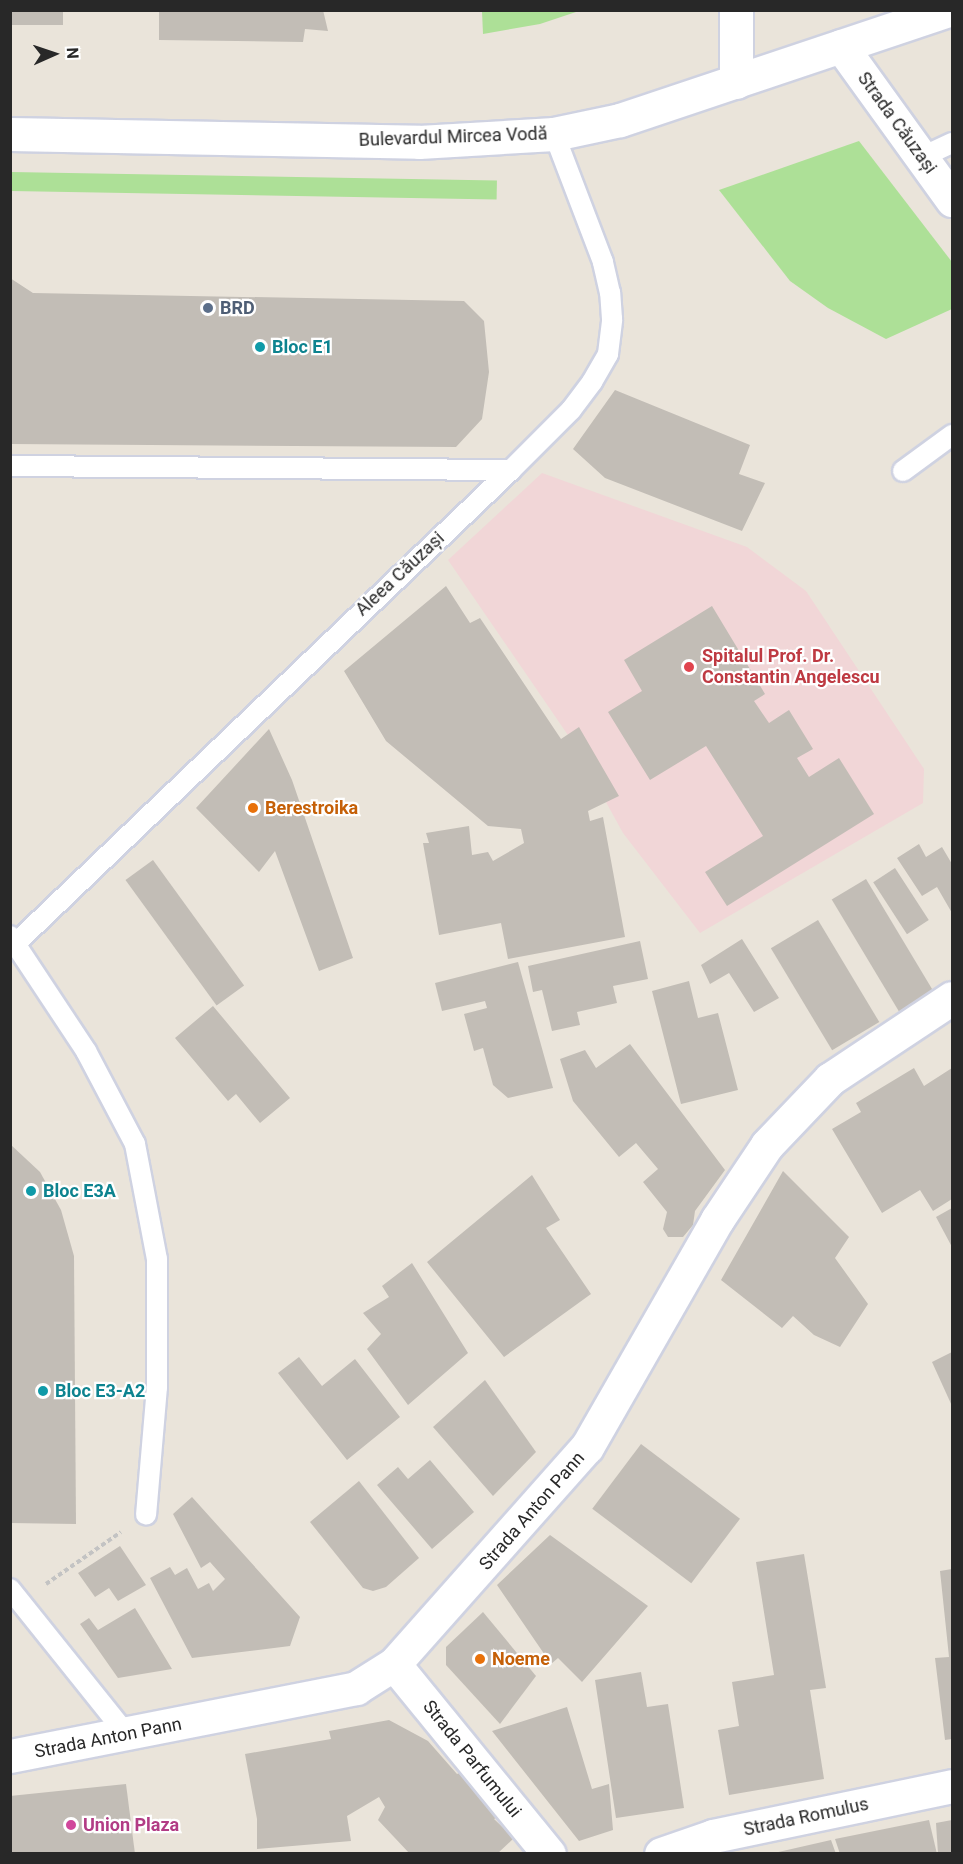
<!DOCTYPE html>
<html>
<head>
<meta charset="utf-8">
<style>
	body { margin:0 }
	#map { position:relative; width:963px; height:1864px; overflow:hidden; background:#eae4da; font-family:Roboto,sans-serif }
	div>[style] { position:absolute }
	.medical>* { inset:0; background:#f1d6d7 }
	.green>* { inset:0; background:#ade097; transform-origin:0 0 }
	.building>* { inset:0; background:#c2bdb6; transform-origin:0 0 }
	.path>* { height:4px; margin-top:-2px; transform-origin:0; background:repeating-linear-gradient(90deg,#c3c3c3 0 4.5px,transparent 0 7.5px) }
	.roads { filter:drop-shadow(2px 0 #cfd2e1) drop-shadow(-2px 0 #cfd2e1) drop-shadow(0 2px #cfd2e1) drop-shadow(0 -2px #cfd2e1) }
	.lane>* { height:20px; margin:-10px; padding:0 10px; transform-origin:10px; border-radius:10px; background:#fff }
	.street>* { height:33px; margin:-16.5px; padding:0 16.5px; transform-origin:16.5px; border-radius:16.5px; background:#fff }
	.secondary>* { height:33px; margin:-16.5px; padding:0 16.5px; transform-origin:16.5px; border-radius:16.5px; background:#fff }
	.dots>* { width:16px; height:16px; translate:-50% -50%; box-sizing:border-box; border:3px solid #fff; border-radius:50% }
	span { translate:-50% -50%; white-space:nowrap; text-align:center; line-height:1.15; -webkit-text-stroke:4.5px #fff; paint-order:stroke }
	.street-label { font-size:18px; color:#282828 }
	.service-label { font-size:18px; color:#4e5e75; font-weight:700 }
	.left { translate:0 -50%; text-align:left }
	.culture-label { font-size:18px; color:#0d838f; font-weight:700 }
	.health-label { font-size:18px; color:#be3a42; font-weight:700 }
	.food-label { font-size:18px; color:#c56008; font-weight:700 }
	.hotel-label { font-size:18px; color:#b23c85; font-weight:700 }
	.frame { position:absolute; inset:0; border:12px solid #282828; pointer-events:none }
	.north { position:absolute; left:24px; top:24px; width:60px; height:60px; -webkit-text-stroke:4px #fff; paint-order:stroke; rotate:87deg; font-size:16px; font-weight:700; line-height:24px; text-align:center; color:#282828 }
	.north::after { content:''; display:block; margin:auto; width:21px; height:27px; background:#282828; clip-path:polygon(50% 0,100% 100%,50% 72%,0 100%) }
</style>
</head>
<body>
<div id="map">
	<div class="medical">
		<div style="clip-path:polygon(542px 473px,747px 547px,806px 591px,924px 769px,923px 803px,700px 933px,623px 833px,574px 744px,448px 560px)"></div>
	</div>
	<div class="green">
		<div style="clip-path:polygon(482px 11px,482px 10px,579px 11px,540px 24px,483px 34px)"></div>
		<div style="clip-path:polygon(859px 141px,952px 262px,952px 309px,886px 339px,828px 308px,790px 281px,719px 190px)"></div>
		<div style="left:11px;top:172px;width:486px;height:19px;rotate:1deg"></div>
	</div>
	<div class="building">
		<div style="left:10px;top:10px;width:53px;height:15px"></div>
		<div style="clip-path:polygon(159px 10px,323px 10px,328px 31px,305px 29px,303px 42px,159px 40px)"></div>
		<div style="clip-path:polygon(10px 278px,33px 293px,464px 301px,484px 321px,489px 372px,482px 419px,456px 447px,10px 444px)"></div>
		<div style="clip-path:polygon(615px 390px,750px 445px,739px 474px,765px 483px,742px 531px,605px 478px,573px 449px)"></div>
		<div style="clip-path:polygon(446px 586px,470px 623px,480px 618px,561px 739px,579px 727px,619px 796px,588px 811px,590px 821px,603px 817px,625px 937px,508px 959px,501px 923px,439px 935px,423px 843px,429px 843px,426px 833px,469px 826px,472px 855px,488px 852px,493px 861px,524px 843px,521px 829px,488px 826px,386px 741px,344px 671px)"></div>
		<div style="clip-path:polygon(712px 606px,765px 694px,754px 701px,769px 723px,789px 710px,813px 749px,797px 758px,809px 777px,839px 758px,874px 814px,727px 906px,705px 872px,763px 836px,706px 746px,650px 780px,608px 712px,642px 691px,624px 660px)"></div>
		<div style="clip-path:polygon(269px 729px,292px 780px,353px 958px,319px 971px,275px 851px,259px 872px,196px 808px)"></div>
		<div style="clip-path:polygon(919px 844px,926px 857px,942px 847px,952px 864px,952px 913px,937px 887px,922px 896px,897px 858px)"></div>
		<div style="left:153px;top:860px;width:155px;height:34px;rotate:54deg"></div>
		<div style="left:895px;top:868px;width:62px;height:26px;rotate:57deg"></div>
		<div style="left:866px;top:879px;width:135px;height:40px;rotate:59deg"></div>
		<div style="left:818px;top:920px;width:119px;height:55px;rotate:59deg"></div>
		<div style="clip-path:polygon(742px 939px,779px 998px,754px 1012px,729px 973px,710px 984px,701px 965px)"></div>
		<div style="clip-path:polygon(640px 941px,648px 979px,613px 986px,617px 1003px,577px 1012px,580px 1025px,552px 1031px,542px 990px,533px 992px,528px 966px)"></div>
		<div style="clip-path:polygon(518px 962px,553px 1088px,508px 1098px,493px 1085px,483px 1048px,474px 1051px,464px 1014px,487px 1008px,485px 1001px,442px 1011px,435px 983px)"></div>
		<div style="clip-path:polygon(689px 981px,698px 1018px,718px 1013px,738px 1090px,681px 1104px,652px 991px)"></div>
		<div style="clip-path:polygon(213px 1006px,290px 1098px,260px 1123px,236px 1094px,228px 1101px,175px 1038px)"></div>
		<div style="clip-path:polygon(630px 1044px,725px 1170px,695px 1211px,693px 1225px,683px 1237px,668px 1237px,663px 1229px,667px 1212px,643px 1182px,658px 1169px,636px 1143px,619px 1157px,573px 1101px,560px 1059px,585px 1050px,596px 1068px)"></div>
		<div style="clip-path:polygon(914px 1068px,924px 1086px,952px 1068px,952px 1199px,933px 1211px,920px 1190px,882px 1213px,832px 1129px,861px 1112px,856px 1103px)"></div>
		<div style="clip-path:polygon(10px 1144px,40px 1172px,61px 1210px,74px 1256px,76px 1524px,10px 1523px)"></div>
		<div style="clip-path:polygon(783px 1171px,849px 1237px,835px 1258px,868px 1304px,840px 1347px,814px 1335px,793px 1316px,782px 1328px,721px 1280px)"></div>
		<div style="clip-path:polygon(532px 1175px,560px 1220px,546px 1228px,591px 1294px,504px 1357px,427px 1262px)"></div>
		<div style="clip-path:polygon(952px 1208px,952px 1247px,936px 1217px)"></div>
		<div style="clip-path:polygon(412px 1263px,468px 1353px,408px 1405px,367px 1349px,381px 1334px,363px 1313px,389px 1297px,382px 1286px)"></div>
		<div style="clip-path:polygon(952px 1352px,952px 1406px,932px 1362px)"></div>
		<div style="clip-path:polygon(299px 1357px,322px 1386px,355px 1359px,400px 1417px,347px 1460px,278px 1373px)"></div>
		<div style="clip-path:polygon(485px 1380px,536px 1452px,493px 1496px,433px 1427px)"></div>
		<div style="left:641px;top:1444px;width:124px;height:81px;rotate:37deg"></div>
		<div style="clip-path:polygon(430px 1460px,474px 1512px,432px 1549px,377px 1485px,398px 1467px,408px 1479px)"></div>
		<div style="clip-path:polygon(359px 1481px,419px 1558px,386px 1587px,373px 1591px,363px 1588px,310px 1522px)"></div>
		<div style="clip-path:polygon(192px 1497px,300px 1617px,290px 1646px,192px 1658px,150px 1578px,170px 1567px,175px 1575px,187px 1568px,198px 1589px,209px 1583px,213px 1591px,225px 1579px,210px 1562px,201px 1568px,173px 1514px)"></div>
		<div style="clip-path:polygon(550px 1535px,648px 1606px,582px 1682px,558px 1658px,551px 1664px,497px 1585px)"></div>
		<div style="clip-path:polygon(120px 1546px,146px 1585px,118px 1601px,109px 1588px,95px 1597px,78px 1573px)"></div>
		<div style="clip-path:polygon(804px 1554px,826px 1688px,810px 1690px,824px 1779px,729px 1795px,718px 1730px,739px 1726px,732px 1682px,774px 1675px,756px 1562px)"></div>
		<div style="clip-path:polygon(952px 1569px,952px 1739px,945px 1740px,935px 1658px,949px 1657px,940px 1571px)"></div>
		<div style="clip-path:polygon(135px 1608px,172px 1669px,118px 1678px,80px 1624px,89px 1618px,98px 1630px)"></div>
		<div style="clip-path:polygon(483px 1612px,536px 1676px,500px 1724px,446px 1665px,446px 1647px)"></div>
		<div style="clip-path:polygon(641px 1672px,647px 1707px,668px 1704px,684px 1808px,616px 1818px,595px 1680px)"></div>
		<div style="clip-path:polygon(567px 1707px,592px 1789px,609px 1784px,613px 1830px,579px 1841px,492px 1731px)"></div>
		<div style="clip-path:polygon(389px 1720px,428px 1741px,457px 1774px,465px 1771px,502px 1815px,494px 1819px,514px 1838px,497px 1854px,410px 1854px,378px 1820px,385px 1807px,379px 1797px,347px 1816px,351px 1841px,257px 1849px,257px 1819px,245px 1754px,331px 1739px,329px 1731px)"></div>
		<div style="clip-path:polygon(126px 1784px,135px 1854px,10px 1854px,10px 1796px)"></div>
		<div style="clip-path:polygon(929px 1820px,937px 1854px,840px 1854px,835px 1839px)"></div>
		<div style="clip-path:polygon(952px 1820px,952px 1854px,938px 1854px,936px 1823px)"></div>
		<div style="clip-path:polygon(831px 1840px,836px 1854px,774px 1854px,774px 1853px)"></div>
	</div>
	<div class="path">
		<div style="left:46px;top:1584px;width:91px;rotate:-34.7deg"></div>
	</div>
	<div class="roads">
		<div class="lane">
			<div style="left:922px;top:157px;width:33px;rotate:-25deg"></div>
			<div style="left:10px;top:466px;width:501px;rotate:0.46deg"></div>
			<div style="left:903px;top:471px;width:61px;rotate:-36.3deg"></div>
			<div style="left:10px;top:936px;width:138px;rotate:56.5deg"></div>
			<div style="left:86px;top:1051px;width:105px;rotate:62.2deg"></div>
			<div style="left:135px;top:1144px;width:117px;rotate:79.2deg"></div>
			<div style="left:157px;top:1259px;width:128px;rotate:90deg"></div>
			<div style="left:157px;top:1387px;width:128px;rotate:94.9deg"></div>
			<div style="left:15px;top:944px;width:686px;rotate:-43.7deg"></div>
			<div style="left:511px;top:470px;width:85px;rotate:-45deg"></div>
			<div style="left:571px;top:410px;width:35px;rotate:-53deg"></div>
			<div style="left:592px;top:382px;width:32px;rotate:-60deg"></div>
			<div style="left:608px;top:354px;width:35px;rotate:-83deg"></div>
			<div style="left:612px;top:319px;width:26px;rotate:-94deg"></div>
			<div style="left:610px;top:293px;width:32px;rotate:-103deg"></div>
			<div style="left:603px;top:262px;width:137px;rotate:-110.9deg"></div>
			<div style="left:10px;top:1589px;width:187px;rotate:51.3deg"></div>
		</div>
		<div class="street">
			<div style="left:841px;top:46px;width:190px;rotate:54.2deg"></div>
			<div style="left:394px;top:1664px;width:245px;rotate:50.8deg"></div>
			<div style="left:10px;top:1756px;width:353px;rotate:-11.1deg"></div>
			<div style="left:356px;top:1688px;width:45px;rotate:-32.3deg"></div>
			<div style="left:394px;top:1664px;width:290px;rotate:-48.4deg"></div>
			<div style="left:587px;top:1447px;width:262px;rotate:-60.2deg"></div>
			<div style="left:717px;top:1220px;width:90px;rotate:-56.3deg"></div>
			<div style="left:767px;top:1145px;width:91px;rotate:-46.3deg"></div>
			<div style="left:830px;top:1079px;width:146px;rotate:-33.6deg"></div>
		</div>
		<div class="secondary">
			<div style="left:736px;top:10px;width:72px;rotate:90deg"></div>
			<div style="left:10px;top:134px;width:409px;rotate:1.1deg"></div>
			<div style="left:419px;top:142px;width:135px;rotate:-3.4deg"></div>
			<div style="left:554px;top:134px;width:67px;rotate:-12deg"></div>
			<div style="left:620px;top:120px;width:346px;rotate:-18.5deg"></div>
			<div style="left:661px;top:1854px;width:55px;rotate:-19.1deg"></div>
			<div style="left:713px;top:1836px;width:244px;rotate:-11.8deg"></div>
		</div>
	</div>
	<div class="dots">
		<div style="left:208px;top:308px;background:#5c6f8a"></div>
		<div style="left:260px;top:347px;background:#0f9aa8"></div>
		<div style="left:689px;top:667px;background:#e0444e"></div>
		<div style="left:253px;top:808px;background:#e8710a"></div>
		<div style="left:31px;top:1191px;background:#0f9aa8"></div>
		<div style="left:43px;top:1391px;background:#0f9aa8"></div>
		<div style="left:480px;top:1659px;background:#e8710a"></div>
		<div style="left:71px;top:1825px;background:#d1479c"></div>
	</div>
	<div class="street-label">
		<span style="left:897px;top:123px;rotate:54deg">Strada Căuzași</span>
		<span style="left:453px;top:137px;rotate:-2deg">Bulevardul Mircea Vodă</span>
		<span style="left:400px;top:574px;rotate:-43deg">Aleea Căuzași</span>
		<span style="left:532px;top:1511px;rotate:-49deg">Strada Anton Pann</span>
		<span style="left:108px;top:1738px;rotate:-11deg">Strada Anton Pann</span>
		<span style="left:472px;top:1759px;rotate:51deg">Strada Parfumului</span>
		<span style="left:806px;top:1817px;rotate:-12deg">Strada Romulus</span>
	</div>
	<div class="service-label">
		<span class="left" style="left:220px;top:308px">BRD</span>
	</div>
	<div class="culture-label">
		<span class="left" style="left:272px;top:347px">Bloc E1</span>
		<span class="left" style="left:43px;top:1191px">Bloc E3A</span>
		<span class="left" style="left:55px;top:1391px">Bloc E3-A2</span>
	</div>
	<div class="health-label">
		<span class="left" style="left:702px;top:667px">Spitalul Prof. Dr.<br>Constantin Angelescu</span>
	</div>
	<div class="food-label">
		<span class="left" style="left:265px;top:808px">Berestroika</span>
		<span class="left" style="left:492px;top:1659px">Noeme</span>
	</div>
	<div class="hotel-label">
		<span class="left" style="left:83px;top:1825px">Union Plaza</span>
	</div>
	<div class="frame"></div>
	<div class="north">N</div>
</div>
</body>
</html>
